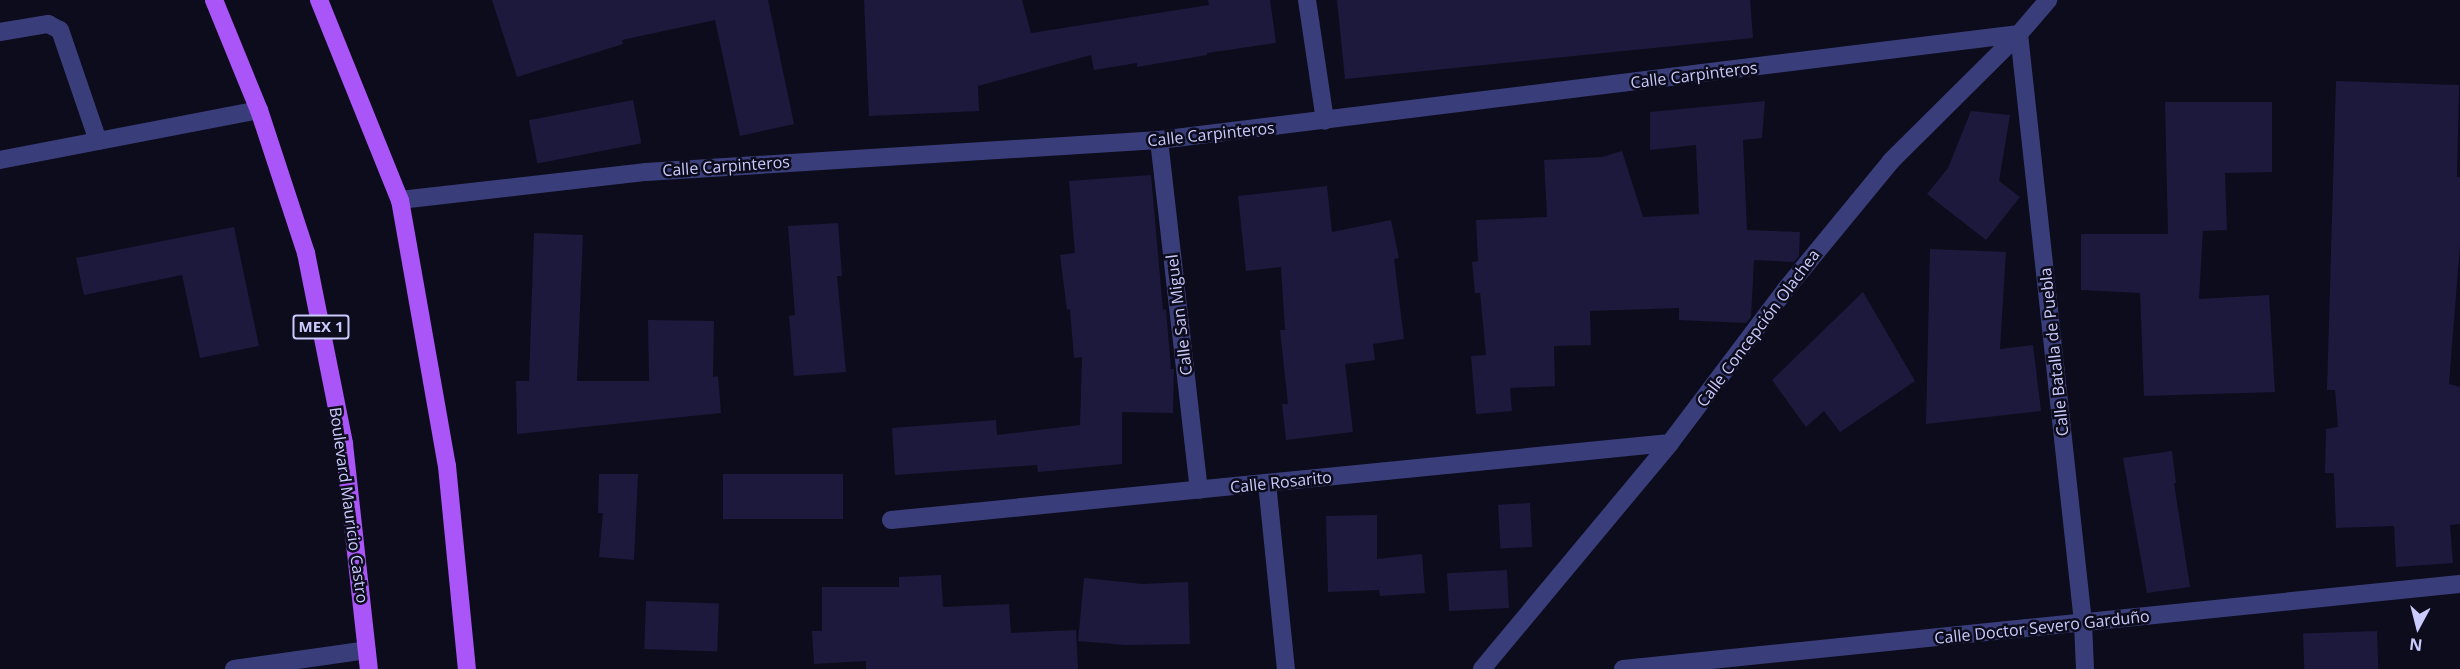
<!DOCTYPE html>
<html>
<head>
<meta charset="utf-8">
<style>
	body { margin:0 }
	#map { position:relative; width:2460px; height:669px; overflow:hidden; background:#0d0c1c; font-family:"Open Sans",sans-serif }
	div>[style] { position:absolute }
	.building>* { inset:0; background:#1c193c; transform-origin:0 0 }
	.minor>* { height:18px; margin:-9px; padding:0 9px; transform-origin:9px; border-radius:9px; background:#393e7a }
	.major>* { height:18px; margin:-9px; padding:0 9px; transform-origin:9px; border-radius:9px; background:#a955f8 }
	span { translate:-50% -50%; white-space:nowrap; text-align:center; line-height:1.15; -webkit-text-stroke:5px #0d0c1c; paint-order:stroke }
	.shield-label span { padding:2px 4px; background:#0d0c1c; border:2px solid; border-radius:4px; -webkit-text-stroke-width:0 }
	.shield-label { font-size:15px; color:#cacafd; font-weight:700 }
	.street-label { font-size:16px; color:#cacafd }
	.north { position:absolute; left:2388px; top:597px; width:60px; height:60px; -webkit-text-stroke:4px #0d0c1c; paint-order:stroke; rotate:187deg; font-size:16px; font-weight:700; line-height:24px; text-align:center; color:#cacafd }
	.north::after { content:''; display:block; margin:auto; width:21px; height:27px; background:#cacafd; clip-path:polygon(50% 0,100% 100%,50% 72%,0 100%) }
</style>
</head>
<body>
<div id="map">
	<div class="building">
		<div style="clip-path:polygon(492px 0,768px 0,794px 124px,740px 136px,715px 20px,622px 40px,623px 44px,517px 77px)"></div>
		<div style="clip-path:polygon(864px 0,1022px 0,1031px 33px,1209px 5px,1208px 0,1270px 0,1276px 43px,1207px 53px,1207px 55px,1137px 67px,1137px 63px,1094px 70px,1091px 55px,978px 86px,979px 111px,869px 116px)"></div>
		<div style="clip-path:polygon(1337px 0,1750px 0,1753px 38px,1345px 79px)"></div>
		<div style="clip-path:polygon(2336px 81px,2459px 85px,2457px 177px,2460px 177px,2460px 245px,2449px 384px,2460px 387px,2460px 524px,2450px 525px,2453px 563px,2396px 567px,2394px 526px,2336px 528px,2334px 473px,2325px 473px,2326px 429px,2338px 427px,2335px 390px,2327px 390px)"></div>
		<div style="left:633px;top:100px;width:44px;height:106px;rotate:79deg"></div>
		<div style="clip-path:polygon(1765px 101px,1762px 138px,1743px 140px,1747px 230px,1800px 232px,1799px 256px,1794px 262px,1754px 260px,1751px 317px,1746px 323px,1679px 320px,1679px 308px,1590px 311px,1591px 345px,1554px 346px,1555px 386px,1510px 388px,1512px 411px,1476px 414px,1471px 356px,1486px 355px,1480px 293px,1475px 293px,1472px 262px,1478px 261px,1476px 220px,1547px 217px,1544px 160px,1602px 157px,1622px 151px,1643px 217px,1699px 214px,1696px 145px,1650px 150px,1650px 112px)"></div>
		<div style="clip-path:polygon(2165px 102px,2272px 102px,2272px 172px,2225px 173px,2227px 230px,2203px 231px,2199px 299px,2269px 295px,2275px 392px,2144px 396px,2140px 293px,2081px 290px,2081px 234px,2168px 234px)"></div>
		<div style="clip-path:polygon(1971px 111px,2010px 115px,1999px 181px,2020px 197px,1986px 240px,1927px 194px,1948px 168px)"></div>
		<div style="clip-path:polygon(1151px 175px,1163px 310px,1166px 309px,1171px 369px,1174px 369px,1173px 413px,1122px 412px,1122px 464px,1038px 472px,1037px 465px,895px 475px,892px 428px,996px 420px,997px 435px,1080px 425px,1082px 357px,1074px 358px,1070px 309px,1067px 310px,1060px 255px,1075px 253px,1069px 181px)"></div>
		<div style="clip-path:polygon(1327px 186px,1332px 232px,1391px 220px,1399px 258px,1394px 259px,1404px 339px,1373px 344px,1375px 360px,1345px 364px,1353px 432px,1286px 440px,1282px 404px,1288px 404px,1280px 330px,1285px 330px,1281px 267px,1246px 271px,1238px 196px)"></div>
		<div style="clip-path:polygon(838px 223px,842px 276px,837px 276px,846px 372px,794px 376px,789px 316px,795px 315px,788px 226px)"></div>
		<div style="clip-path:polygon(234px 227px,259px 346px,200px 358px,182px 275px,84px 295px,76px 258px)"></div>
		<div style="clip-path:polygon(534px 233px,583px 235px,577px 381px,649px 381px,648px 320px,714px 321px,713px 377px,718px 376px,721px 413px,517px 434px,516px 381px,529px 381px)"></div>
		<div style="clip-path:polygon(1930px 249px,2006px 252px,2000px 349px,2033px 345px,2041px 411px,1926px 424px)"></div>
		<div style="clip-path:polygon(1863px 292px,1915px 381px,1840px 432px,1824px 411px,1806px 427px,1772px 380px)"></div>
		<div style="clip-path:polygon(2172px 451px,2176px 483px,2174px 483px,2190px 587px,2147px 593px,2123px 458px)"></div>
		<div style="clip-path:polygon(599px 474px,638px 474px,634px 560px,599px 557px,603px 513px,598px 513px)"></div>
		<div style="left:723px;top:474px;width:120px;height:45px"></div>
		<div style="left:1530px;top:503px;width:44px;height:32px;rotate:87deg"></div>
		<div style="clip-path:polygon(1377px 515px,1377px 559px,1422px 554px,1425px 593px,1380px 596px,1379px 590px,1328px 592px,1326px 516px)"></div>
		<div style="left:1507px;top:570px;width:38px;height:60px;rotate:87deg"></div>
		<div style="clip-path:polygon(941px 575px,943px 607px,1009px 604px,1011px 633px,1076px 630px,1078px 669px,866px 669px,866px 661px,814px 664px,812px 631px,822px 631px,822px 587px,899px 587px,899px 577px)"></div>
		<div style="clip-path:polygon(1084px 578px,1143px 584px,1188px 582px,1190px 644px,1125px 645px,1078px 641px)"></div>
		<div style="left:646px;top:601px;width:73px;height:48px;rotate:2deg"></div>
		<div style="left:2377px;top:631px;width:38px;height:74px;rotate:88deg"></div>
	</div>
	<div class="minor">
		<div style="left:1307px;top:0;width:122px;rotate:81.5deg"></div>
		<div style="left:0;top:32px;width:49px;rotate:-9.5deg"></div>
		<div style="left:48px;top:24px;width:13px;rotate:27deg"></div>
		<div style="left:60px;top:30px;width:117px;rotate:71.1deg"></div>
		<div style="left:1159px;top:140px;width:352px;rotate:83.5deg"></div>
		<div style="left:0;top:160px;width:264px;rotate:-10.9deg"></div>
		<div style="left:400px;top:200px;width:248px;rotate:-6.5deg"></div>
		<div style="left:646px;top:172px;width:514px;rotate:-3.57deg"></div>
		<div style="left:1159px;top:140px;width:867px;rotate:-7.03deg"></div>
		<div style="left:2019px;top:34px;width:591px;rotate:83.79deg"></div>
		<div style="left:2083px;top:622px;width:47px;rotate:87.6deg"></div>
		<div style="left:1267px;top:483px;width:187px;rotate:84.2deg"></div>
		<div style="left:891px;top:520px;width:783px;rotate:-5.65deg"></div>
		<div style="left:234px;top:669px;width:134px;rotate:-8.1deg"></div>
		<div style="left:1482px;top:669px;width:294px;rotate:-50.2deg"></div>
		<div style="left:1670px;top:443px;width:193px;rotate:-53deg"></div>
		<div style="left:1786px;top:289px;width:166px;rotate:-50.6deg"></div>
		<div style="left:1891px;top:161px;width:180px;rotate:-44.8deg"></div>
		<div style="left:2019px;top:34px;width:45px;rotate:-49.5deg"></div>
		<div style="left:1623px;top:669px;width:841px;rotate:-5.8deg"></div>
	</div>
	<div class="major">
		<div style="left:214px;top:0;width:119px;rotate:67.8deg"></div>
		<div style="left:259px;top:110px;width:151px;rotate:71.8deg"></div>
		<div style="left:306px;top:253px;width:195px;rotate:78.7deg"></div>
		<div style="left:344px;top:444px;width:226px;rotate:83.7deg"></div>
		<div style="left:319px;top:0;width:216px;rotate:68deg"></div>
		<div style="left:400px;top:200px;width:270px;rotate:80deg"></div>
		<div style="left:447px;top:466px;width:204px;rotate:84.4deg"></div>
	</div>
	<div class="shield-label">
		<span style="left:321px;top:327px">MEX 1</span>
	</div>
	<div class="street-label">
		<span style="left:1694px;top:75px;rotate:-7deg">Calle Carpinteros</span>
		<span style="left:1211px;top:134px;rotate:-6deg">Calle Carpinteros</span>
		<span style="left:726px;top:166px;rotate:-4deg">Calle Carpinteros</span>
		<span style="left:1179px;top:315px;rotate:-97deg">Calle San Miguel</span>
		<span style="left:1758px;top:328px;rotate:-53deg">Calle Concepción Olachea</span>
		<span style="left:2054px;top:352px;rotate:-96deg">Calle Batalla de Puebla</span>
		<span style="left:1281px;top:482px;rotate:-6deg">Calle Rosarito</span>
		<span style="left:349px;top:505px;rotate:82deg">Boulevard Mauricio Castro</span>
		<span style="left:2042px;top:627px;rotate:-6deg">Calle Doctor Severo Garduño</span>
	</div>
	<div class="north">N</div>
</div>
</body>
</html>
